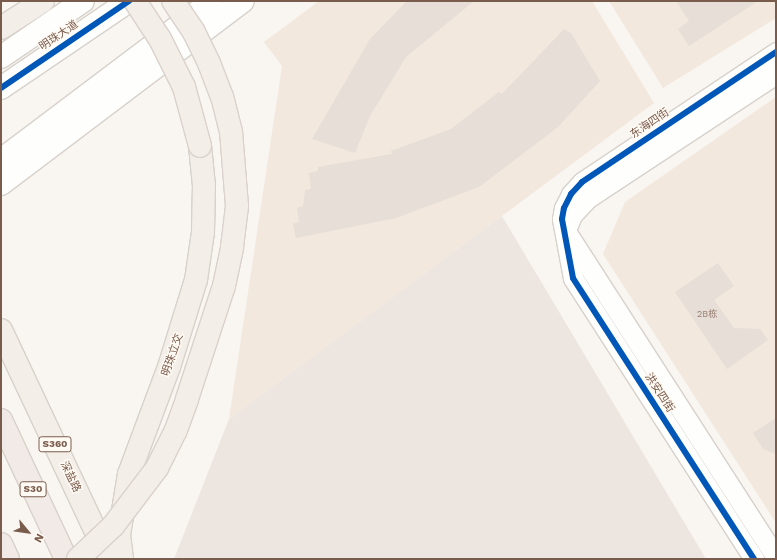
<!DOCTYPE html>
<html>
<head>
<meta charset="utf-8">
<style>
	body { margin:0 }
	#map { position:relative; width:777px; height:560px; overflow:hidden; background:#f9f5f0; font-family:"Work Sans","Noto Sans SC",sans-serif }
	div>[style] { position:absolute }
	.residential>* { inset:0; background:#f2e8de }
	.industrial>* { inset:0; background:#ede5e0 }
	.building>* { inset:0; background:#e6ded7 }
	.roads { filter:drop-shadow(1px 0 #d7d1cb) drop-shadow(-1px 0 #d7d1cb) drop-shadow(0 1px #d7d1cb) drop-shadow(0 -1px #d7d1cb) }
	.minor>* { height:19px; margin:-9.5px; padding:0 9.5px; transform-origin:9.5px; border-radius:9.5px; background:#fefefd }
	.tertiary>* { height:22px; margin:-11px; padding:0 11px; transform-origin:11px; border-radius:11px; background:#fefefd }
	.secondary>* { height:22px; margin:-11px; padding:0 11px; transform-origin:11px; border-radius:11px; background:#fefefd }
	.primary>* { height:22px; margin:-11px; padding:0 11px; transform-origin:11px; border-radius:11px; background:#f3eee8 }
	.motorway>* { height:22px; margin:-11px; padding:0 11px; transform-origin:11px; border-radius:11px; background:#f2eae7 }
	.bridges { filter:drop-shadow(1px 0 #dad1cc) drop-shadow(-1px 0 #dad1cc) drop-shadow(0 1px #dad1cc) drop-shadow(0 -1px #dad1cc) }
	.primary-bridge>* { height:22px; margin:-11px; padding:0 11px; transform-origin:11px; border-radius:11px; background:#f3eee8 }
	.cycleway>* { height:6px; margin:-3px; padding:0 3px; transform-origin:3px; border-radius:3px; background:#0057b8 }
	span { translate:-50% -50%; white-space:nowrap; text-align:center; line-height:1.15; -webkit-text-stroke:3px #fffaf3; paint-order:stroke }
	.number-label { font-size:9px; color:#977e72 }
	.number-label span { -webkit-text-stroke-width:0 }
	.shield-label span { padding:1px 3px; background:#fffaf3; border:1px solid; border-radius:3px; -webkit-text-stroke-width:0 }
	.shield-label { font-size:10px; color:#7a5c4d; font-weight:700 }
	.street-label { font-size:11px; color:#7a5c4d }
	.frame { position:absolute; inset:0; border:2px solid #7a5c4d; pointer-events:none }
	.north { position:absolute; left:8px; top:512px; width:40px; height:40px; -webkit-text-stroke:3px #fffaf3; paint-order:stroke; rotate:119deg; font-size:11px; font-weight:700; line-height:16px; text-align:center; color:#7a5c4d }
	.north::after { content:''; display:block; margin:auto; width:14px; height:18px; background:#7a5c4d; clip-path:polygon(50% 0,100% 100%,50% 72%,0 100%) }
</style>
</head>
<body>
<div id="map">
	<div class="residential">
		<div style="clip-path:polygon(319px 1px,592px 1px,654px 103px,229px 419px,282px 66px,264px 42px)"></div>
		<div style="clip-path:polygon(609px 1px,776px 1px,776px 18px,663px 88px)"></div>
		<div style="clip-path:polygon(776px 97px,776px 523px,603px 254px,625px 202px)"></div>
	</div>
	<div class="industrial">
		<div style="clip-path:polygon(502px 216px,706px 559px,174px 559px,229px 419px)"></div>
	</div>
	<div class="building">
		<div style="clip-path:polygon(407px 1px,474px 1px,406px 57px,370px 116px,355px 153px,312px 139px,370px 39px)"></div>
		<div style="clip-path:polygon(676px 1px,758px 1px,689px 46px,678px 29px,689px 21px)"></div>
		<div style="clip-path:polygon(564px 29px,571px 33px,600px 81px,558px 127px,479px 187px,396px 218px,296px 238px,293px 224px,299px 222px,297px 208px,303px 206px,305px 190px,311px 189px,309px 173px,318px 171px,318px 167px,392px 154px,391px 151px,451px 129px,499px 92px,502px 94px)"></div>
		<div style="clip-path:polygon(718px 263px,734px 286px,714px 300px,734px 328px,760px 329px,768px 340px,727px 369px,675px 292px)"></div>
		<div style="clip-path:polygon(776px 418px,776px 454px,763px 449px,753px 433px)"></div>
	</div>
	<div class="roads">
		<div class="minor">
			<div style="left:566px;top:230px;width:16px;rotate:-68deg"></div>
			<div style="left:572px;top:215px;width:23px;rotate:-47deg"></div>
			<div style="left:588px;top:198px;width:225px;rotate:-33.4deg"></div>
			<div style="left:569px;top:236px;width:382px;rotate:57.2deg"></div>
			<div style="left:754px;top:559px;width:334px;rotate:-122.8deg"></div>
			<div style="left:573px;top:278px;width:60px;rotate:-100.6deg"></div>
			<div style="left:562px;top:219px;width:11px;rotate:-80deg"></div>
			<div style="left:564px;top:208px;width:16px;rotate:-63deg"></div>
			<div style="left:571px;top:194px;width:16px;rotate:-47deg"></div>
			<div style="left:582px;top:182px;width:234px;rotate:-33.8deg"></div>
		</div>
		<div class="tertiary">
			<div style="left:1px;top:57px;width:99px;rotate:-34.3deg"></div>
			<div style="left:1px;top:88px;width:155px;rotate:-34.2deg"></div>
		</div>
		<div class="secondary">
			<div style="left:1px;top:160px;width:264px;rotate:-37deg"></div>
			<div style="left:1px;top:184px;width:303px;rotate:-37.1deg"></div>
		</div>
		<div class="primary">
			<div style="left:1px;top:28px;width:50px;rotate:-32.7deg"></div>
			<div style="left:1px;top:330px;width:253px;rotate:64.8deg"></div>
			<div style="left:122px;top:559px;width:24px;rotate:-97deg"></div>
			<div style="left:119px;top:535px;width:62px;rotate:-80.7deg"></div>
			<div style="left:129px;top:474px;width:114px;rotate:-69.5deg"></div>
			<div style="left:169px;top:367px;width:91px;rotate:-72.8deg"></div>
			<div style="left:196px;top:280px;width:49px;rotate:-81.7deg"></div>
			<div style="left:203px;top:232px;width:46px;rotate:-88.8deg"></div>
			<div style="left:204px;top:186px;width:40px;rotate:-95.7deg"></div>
		</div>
		<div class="motorway">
			<div style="left:1px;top:420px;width:153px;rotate:64.9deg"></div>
			<div style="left:1px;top:544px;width:17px;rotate:65deg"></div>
		</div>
	</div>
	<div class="bridges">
		<div class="primary-bridge">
			<div style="left:135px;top:1px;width:45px;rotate:56.7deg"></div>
			<div style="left:160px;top:39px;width:54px;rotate:63.4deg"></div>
			<div style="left:184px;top:87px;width:61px;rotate:74.8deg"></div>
			<div style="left:78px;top:559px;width:48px;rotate:-43.3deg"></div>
			<div style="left:113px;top:526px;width:73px;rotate:-52.8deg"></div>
			<div style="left:157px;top:468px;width:42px;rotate:-63.4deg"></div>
			<div style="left:176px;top:430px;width:33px;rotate:-70deg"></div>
			<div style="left:187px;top:399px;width:119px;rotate:-71.9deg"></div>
			<div style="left:224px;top:286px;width:40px;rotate:-78deg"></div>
			<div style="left:232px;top:247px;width:41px;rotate:-83deg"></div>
			<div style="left:237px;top:206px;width:74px;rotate:-94.6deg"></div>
			<div style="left:231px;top:132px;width:36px;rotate:-104deg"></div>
			<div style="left:222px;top:97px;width:36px;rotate:-111deg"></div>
			<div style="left:209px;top:63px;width:34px;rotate:-116deg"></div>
			<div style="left:194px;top:32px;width:37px;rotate:-124deg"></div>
		</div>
	</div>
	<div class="cycleway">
		<div style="left:1px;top:88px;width:155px;rotate:-34.2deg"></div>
		<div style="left:754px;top:559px;width:334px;rotate:-122.8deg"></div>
		<div style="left:573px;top:278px;width:60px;rotate:-100.6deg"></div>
		<div style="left:562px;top:219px;width:11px;rotate:-80deg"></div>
		<div style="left:564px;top:208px;width:16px;rotate:-63deg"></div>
		<div style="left:571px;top:194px;width:16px;rotate:-47deg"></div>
		<div style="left:582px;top:182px;width:234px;rotate:-33.8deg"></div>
	</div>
	<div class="number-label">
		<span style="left:707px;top:314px">2B栋</span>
	</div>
	<div class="shield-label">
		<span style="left:55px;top:444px">S360</span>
		<span style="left:33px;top:489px">S30</span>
	</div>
	<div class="street-label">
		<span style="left:59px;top:36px;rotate:-34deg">明珠大道</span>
		<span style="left:650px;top:124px;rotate:-34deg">东海四街</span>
		<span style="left:173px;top:355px;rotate:-71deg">明珠立交</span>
		<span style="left:659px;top:393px;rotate:57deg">洪安四街</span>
		<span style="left:70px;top:477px;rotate:65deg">深盐路</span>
	</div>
	<div class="frame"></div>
	<div class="north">N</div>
</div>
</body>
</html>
